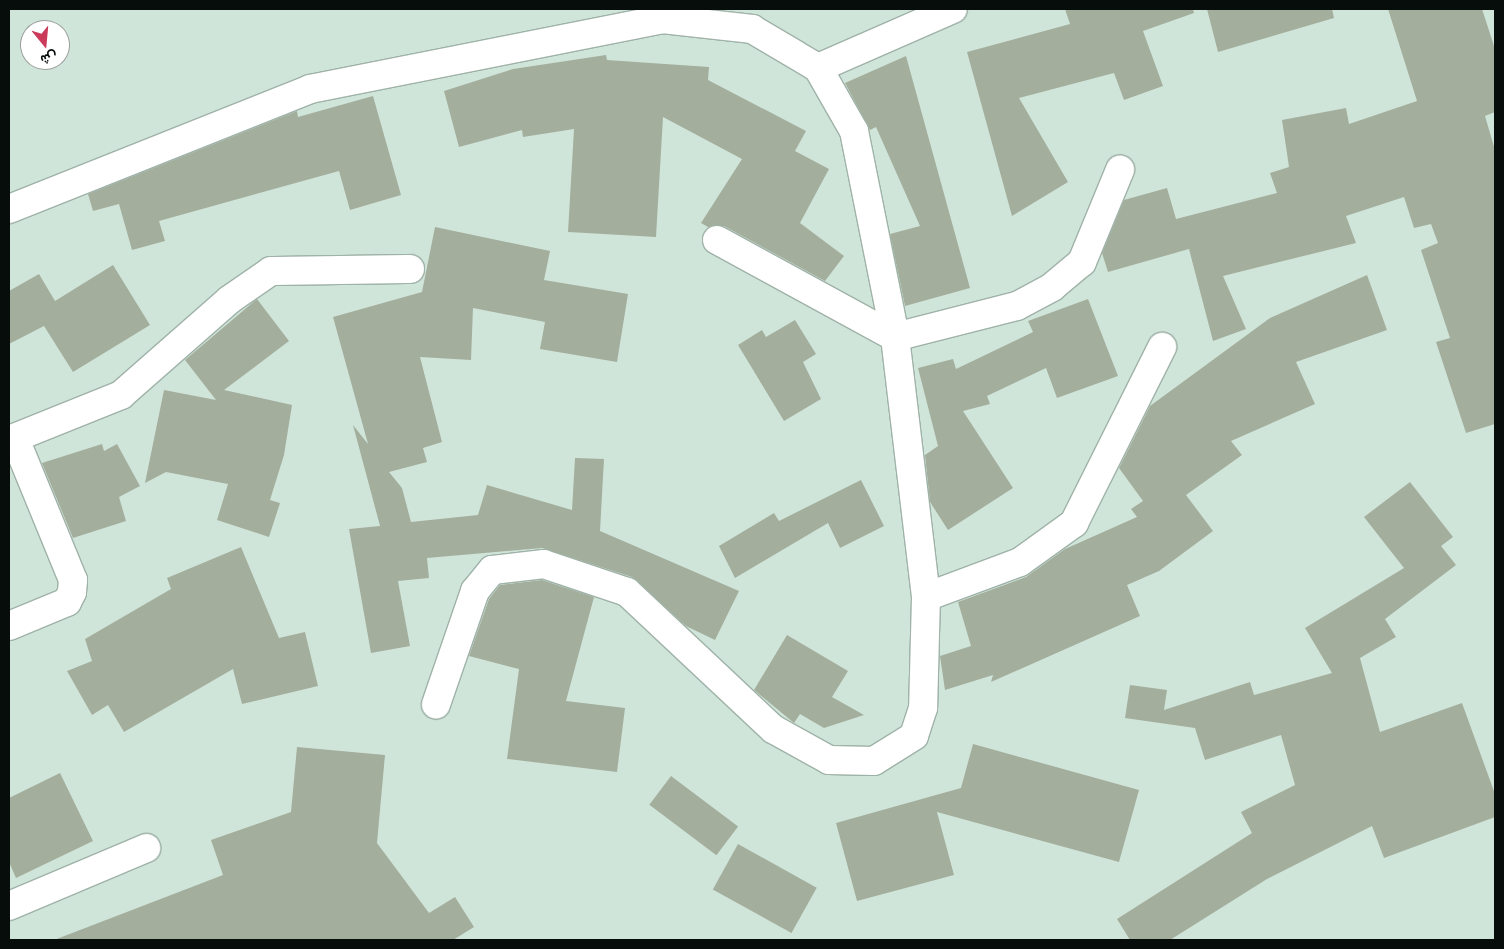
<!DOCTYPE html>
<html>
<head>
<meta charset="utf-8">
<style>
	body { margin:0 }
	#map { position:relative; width:1504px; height:949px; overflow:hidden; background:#d0e5da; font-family:Ubuntu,Vazirmatn,sans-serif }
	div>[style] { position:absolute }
	.building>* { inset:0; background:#a4ae9d; transform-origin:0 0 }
	.roads { filter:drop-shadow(1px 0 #9fb2a8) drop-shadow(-1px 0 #9fb2a8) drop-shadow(0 1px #9fb2a8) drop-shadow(0 -1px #9fb2a8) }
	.street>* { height:28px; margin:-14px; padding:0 14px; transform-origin:14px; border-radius:14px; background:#fff }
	span { translate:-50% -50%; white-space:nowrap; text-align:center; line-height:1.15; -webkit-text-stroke:4.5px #fff; paint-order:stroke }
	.frame { position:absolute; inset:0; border:10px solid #070d0a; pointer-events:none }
	.north { position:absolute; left:20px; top:20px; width:50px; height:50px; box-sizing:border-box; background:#fff; border:1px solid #9c9e9d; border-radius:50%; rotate:163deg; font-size:14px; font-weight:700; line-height:20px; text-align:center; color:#070d0a }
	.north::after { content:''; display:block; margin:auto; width:18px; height:22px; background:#cb3b59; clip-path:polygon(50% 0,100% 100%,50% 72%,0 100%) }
</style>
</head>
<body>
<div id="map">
	<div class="building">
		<div style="clip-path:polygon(1065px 9px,1193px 9px,1194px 13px,1143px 31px,1163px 86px,1124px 100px,1114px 73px,1019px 98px,1068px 182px,1012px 216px,967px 52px,1070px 24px)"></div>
		<div style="clip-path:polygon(1207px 9px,1332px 9px,1334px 18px,1218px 52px)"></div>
		<div style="clip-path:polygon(1388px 9px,1482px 9px,1495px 49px,1495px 112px,1485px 116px,1495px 150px,1495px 424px,1466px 433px,1436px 342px,1450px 338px,1421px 250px,1438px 243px,1431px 224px,1414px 228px,1404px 197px,1346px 216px,1356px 243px,1223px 276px,1246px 329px,1213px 341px,1189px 249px,1108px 272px,1102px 253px,1124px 200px,1167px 188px,1176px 219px,1277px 193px,1270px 173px,1289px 167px,1282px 120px,1346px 108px,1349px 124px,1417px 101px)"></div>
		<div style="clip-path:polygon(606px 55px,607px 60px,709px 67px,708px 80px,806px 131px,795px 151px,829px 169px,800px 223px,844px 256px,825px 281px,724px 226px,708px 227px,701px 223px,742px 159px,663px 117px,656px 237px,568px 232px,574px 129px,523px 137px,522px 130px,459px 147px,444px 91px,513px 69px)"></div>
		<div style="clip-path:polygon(906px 56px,970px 288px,905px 306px,890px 234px,920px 226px,876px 127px,870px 130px,845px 83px)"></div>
		<div style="clip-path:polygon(373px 96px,401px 195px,350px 210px,339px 171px,159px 221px,165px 241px,132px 250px,119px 204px,93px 211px,88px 194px,297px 111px,298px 117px)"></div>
		<div style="clip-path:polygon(435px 227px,550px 251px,544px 280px,628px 294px,617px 362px,540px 349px,545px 322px,473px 308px,471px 360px,420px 357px,442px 442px,423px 448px,427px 462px,389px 472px,402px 488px,411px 522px,478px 515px,487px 485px,572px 510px,575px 458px,604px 459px,600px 531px,739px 591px,715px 640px,686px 626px,632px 577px,542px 548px,427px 558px,429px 578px,398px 581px,410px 646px,371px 653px,349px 529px,380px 526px,353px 425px,368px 444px,333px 317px,422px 292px)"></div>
		<div style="clip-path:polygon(113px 265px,150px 325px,73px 372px,44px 326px,9px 344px,9px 291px,39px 274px,55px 301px)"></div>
		<div style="clip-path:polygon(1367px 275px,1387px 330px,1296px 362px,1315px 404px,1231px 441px,1242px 455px,1186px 495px,1213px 531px,1159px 571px,1127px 585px,1140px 616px,991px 682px,993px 675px,945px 690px,940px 656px,971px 646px,958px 602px,1026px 577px,1065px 549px,1137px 517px,1131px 509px,1143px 501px,1119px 468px,1150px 406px,1270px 318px)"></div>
		<div style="clip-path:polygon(257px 299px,289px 341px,224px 390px,292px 405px,284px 455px,270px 500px,280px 503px,269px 537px,217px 520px,228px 484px,166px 472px,145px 483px,164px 390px,216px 400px,185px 360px)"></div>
		<div style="clip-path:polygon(1088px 299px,1118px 376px,1057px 398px,1046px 368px,987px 396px,990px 404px,963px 411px,1013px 488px,948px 530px,930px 502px,925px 455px,938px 446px,918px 368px,953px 359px,956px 369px,1033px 332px,1028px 321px)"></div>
		<div style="clip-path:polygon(795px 320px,816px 354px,803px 362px,821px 399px,784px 421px,738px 345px,762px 330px,766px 337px)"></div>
		<div style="clip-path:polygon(102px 444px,104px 451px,117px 444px,140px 486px,119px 497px,126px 521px,73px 538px,42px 463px)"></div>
		<div style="clip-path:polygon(861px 480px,884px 526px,840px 548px,828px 523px,735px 578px,719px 546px,774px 513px,779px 521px)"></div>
		<div style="clip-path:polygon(1410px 482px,1453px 537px,1441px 546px,1456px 565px,1385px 619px,1396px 637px,1360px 658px,1380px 732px,1462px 703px,1495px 794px,1495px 817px,1384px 858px,1372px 826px,1267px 879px,1170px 940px,1130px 940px,1117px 919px,1252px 833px,1241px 812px,1295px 785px,1281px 735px,1205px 760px,1195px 728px,1125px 718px,1130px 685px,1167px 690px,1164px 710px,1250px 682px,1254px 695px,1332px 673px,1305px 628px,1404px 568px,1364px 517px)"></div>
		<div style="clip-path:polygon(241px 547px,279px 638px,305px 632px,318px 686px,242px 704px,233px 669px,124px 732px,108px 705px,92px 715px,67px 671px,92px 661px,85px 639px,171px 589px,167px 578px)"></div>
		<div style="clip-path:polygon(542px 580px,594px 597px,566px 701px,625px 708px,617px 772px,507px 759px,519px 669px,469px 656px,489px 599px,500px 585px)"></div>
		<div style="clip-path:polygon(787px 635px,848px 671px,832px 697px,864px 715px,824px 728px,800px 714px,794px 723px,754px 690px)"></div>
		<div style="clip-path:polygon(973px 744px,1139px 790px,1119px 862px,937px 812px,954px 875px,857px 901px,836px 823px,961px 788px)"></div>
		<div style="clip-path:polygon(297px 747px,385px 755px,377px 843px,429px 913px,455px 897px,474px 927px,453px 940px,54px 940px,223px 875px,211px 840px,291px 812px)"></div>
		<div style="clip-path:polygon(60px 773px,93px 841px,16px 878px,9px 862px,9px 798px)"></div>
		<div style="left:671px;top:776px;width:84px;height:36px;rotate:37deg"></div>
		<div style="left:738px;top:844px;width:90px;height:52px;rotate:29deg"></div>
	</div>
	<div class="roads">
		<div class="street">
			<div style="left:818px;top:68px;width:147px;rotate:-23.6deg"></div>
			<div style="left:9px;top:209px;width:324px;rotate:-21.7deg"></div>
			<div style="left:310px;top:89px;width:359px;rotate:-11.2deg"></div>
			<div style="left:662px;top:19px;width:91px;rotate:6.3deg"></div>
			<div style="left:752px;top:29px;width:77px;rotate:30.6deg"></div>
			<div style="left:818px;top:68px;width:73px;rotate:60.3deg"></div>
			<div style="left:854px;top:131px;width:210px;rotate:78.7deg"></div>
			<div style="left:895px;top:337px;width:262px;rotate:83.2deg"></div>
			<div style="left:926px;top:597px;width:111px;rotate:91.5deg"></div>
			<div style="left:923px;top:708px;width:29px;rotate:108deg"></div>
			<div style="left:914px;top:736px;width:47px;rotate:148deg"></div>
			<div style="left:874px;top:761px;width:45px;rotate:-178.7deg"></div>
			<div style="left:829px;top:760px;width:64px;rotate:-151deg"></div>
			<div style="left:773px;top:729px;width:200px;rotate:-136.8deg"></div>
			<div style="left:627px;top:592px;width:88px;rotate:-161.4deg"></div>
			<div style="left:544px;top:564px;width:52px;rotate:173.4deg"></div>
			<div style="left:492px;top:570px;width:27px;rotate:129deg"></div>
			<div style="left:475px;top:591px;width:120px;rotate:109deg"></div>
			<div style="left:717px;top:240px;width:203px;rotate:28.6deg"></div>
			<div style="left:895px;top:337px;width:126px;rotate:-14.3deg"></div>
			<div style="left:1017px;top:306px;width:40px;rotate:-28deg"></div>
			<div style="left:1052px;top:287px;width:39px;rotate:-40deg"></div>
			<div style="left:1082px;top:262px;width:100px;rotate:-67.6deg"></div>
			<div style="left:9px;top:440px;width:121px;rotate:-21.9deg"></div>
			<div style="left:121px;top:395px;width:144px;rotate:-41.3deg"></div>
			<div style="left:229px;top:300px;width:51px;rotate:-34.6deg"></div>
			<div style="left:271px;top:271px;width:139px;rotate:-0.8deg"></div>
			<div style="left:926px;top:597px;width:100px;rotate:-20.4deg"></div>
			<div style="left:1020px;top:562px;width:67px;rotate:-35.8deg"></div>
			<div style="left:1074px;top:523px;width:197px;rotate:-63.4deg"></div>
			<div style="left:9px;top:626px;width:63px;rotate:-22.5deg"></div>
			<div style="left:67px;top:602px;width:11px;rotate:-63deg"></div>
			<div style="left:72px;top:592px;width:12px;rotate:-85deg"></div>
			<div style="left:73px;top:580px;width:150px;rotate:-112.3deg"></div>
			<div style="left:9px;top:906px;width:149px;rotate:-22.9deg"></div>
		</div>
	</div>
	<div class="frame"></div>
	<div class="north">ش</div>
</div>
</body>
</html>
